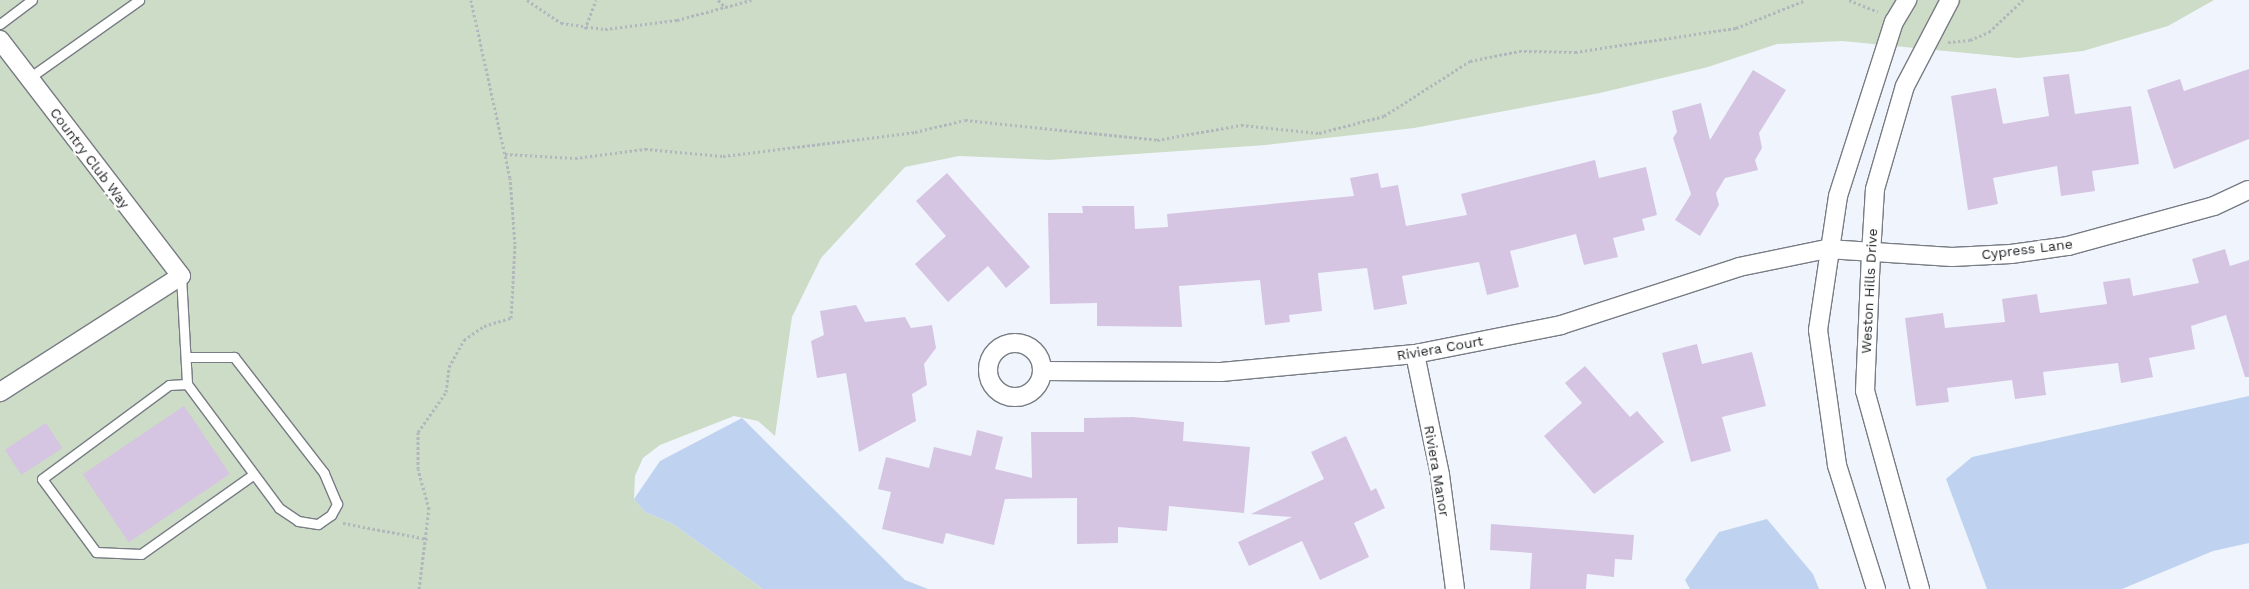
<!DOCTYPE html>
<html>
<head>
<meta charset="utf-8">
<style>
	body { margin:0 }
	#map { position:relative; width:2249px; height:589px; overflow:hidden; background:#f0f5fd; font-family:"Work Sans",sans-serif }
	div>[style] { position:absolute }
	.green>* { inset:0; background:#cddcc6 }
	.water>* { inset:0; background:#bfd3f0 }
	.building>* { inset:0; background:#d5c4e2; transform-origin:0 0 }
	.path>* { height:3px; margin-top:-1.5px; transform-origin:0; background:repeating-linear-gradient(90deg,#b2b7bd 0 2.5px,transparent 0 5px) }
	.roads { filter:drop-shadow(1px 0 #787c84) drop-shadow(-1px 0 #787c84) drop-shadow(0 1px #787c84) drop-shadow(0 -1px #787c84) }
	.lane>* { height:9px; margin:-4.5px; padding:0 4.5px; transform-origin:4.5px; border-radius:4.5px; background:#fff }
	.street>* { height:18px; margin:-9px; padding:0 9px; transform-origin:9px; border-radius:9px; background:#fff }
	.street>.ring { margin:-9px; padding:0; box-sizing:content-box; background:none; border:18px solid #fff; border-radius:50% }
	span { translate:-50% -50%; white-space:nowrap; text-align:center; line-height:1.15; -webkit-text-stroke:5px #fff; paint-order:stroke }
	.street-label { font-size:14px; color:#232528 }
</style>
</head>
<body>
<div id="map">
	<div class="green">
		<div style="clip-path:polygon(0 0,2214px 0,2168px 26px,2083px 51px,2018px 58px,1842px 41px,1777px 44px,1708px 67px,1600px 93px,1414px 128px,1266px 145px,1049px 160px,959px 156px,905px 167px,821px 258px,792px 317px,775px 436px,758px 421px,734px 416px,660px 445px,643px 458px,635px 476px,634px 499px,645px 512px,673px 524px,763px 589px,0 589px)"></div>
	</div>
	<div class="water">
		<div style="clip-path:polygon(2249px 396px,2249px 543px,2213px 551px,2122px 589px,1987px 589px,1946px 479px,1972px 457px)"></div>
		<div style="clip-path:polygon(742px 418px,905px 580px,928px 589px,763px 589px,673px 524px,645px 512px,634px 499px,660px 461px)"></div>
		<div style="clip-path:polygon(1767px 519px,1813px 574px,1819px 589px,1690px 589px,1685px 580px,1719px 532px)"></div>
	</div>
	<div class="building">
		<div style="clip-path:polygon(2249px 69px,2249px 139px,2174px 169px,2147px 90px,2180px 79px,2184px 91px)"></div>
		<div style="clip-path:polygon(1753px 70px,1786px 90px,1759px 133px,1762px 148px,1755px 160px,1758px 170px,1725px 178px,1716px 193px,1719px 205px,1700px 236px,1675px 220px,1691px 194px,1673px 138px,1677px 132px,1672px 111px,1701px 103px,1710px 140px)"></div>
		<div style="clip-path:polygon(2069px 74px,2075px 114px,2131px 106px,2139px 164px,2092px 171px,2095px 191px,2061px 196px,2057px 166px,1993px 178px,1998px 204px,1968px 210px,1951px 96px,1996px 88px,2003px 124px,2049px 116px,2043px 77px)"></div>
		<div style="clip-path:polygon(1595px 160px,1599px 178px,1646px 167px,1657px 215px,1642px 219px,1645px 230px,1613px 238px,1618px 257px,1584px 265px,1576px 234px,1510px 251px,1519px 287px,1487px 295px,1479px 262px,1402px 276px,1407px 304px,1374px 310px,1367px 268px,1318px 273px,1322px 311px,1289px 315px,1290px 322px,1265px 325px,1260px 280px,1179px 286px,1182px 327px,1097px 326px,1097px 303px,1050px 304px,1048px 213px,1083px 213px,1082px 206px,1134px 206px,1135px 229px,1168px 227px,1167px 214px,1354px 196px,1350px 178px,1378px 173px,1381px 188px,1398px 185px,1406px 226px,1467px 215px,1461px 194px)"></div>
		<div style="clip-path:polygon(947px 173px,1030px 267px,1006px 288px,988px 266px,948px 302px,915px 264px,946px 236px,916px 201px)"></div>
		<div style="clip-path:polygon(2225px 249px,2230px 266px,2249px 260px,2249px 377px,2245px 377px,2226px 315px,2191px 326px,2195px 349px,2149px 358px,2153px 377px,2121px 383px,2118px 363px,2043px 372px,2046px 395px,2015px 399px,2012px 380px,1947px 388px,1949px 402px,1916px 406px,1905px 318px,1943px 313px,1945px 328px,2005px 322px,2002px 299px,2037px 294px,2040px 313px,2107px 304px,2103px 282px,2130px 278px,2133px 296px,2199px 283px,2192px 259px)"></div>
		<div style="clip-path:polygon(856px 305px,865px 322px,905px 317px,911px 328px,932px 325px,936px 348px,924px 364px,927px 385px,912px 394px,916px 421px,859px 452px,846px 373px,817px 378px,811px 341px,824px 335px,820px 311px)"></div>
		<div style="clip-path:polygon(1697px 344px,1702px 364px,1752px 352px,1766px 406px,1722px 417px,1731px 451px,1691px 462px,1662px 353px)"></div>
		<div style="clip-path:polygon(1585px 366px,1630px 417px,1637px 411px,1664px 442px,1594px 494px,1544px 436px,1582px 403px,1565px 383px)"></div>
		<div style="left:184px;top:406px;width:82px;height:122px;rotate:56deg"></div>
		<div style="clip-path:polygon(1133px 417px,1184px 422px,1183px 441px,1250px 447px,1244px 513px,1169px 506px,1167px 531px,1118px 527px,1118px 543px,1077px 544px,1077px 498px,1005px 499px,994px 545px,946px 533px,943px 544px,882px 529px,891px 492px,878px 489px,886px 457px,929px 468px,934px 447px,971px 456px,977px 430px,1003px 437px,995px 469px,1032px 478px,1031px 432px,1084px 432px,1084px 418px)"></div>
		<div style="left:46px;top:423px;width:30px;height:49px;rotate:57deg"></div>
		<div style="clip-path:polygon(1346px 436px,1371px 491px,1376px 488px,1385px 508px,1354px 523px,1369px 557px,1320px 580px,1302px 541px,1249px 566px,1238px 542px,1292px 517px,1251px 514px,1324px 479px,1311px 452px)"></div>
		<div style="clip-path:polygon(1491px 524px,1634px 535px,1632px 560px,1615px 559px,1614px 577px,1587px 574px,1586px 589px,1530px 589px,1532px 553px,1490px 550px)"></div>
	</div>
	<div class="path">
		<div style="left:527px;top:0;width:41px;rotate:34.1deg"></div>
		<div style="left:561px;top:23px;width:44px;rotate:7.8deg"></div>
		<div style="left:605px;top:29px;width:73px;rotate:-7.1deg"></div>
		<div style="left:677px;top:20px;width:77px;rotate:-15.1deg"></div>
		<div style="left:718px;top:0;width:11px;rotate:45deg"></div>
		<div style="left:1849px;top:0;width:31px;rotate:22deg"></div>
		<div style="left:585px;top:29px;width:31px;rotate:-69deg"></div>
		<div style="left:1948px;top:42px;width:22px;rotate:-5deg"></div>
		<div style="left:1970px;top:40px;width:21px;rotate:-23deg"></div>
		<div style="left:1989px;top:32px;width:47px;rotate:-43.3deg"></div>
		<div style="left:505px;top:154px;width:70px;rotate:3.3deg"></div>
		<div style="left:575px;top:158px;width:71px;rotate:-7.3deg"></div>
		<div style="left:645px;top:149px;width:78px;rotate:5.1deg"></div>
		<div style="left:723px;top:156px;width:193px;rotate:-7.1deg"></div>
		<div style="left:915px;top:132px;width:51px;rotate:-13.5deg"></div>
		<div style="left:965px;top:120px;width:193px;rotate:5.9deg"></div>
		<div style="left:1157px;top:140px;width:85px;rotate:-10.1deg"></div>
		<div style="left:1241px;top:125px;width:78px;rotate:5.9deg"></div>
		<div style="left:1319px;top:133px;width:67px;rotate:-14.7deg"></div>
		<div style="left:1384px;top:116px;width:102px;rotate:-32.6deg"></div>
		<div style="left:1470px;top:61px;width:50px;rotate:-11.5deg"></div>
		<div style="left:1519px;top:51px;width:56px;rotate:1deg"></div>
		<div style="left:1575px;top:52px;width:163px;rotate:-8.5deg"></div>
		<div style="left:1736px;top:28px;width:75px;rotate:-21.8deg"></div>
		<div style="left:343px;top:523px;width:86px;rotate:10.7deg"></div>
		<div style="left:419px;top:589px;width:81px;rotate:-82.9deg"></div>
		<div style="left:429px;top:509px;width:41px;rotate:-105.4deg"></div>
		<div style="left:418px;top:469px;width:37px;rotate:-90deg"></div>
		<div style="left:418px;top:432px;width:49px;rotate:-55deg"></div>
		<div style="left:446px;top:392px;width:25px;rotate:-83deg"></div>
		<div style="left:449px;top:367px;width:31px;rotate:-61deg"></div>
		<div style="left:464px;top:340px;width:24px;rotate:-35deg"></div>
		<div style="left:484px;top:326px;width:28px;rotate:-17deg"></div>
		<div style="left:511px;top:318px;width:74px;rotate:-86.9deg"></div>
		<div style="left:515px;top:244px;width:66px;rotate:-94.3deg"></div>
		<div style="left:510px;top:178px;width:182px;rotate:-102.4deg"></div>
	</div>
	<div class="roads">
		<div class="lane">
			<div style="left:0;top:24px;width:40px;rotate:-37deg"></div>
			<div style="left:29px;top:78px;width:135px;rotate:-35.3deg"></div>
			<div style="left:181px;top:276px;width:108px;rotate:86.8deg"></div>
			<div style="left:187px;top:384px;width:154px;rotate:53.4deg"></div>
			<div style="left:279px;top:508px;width:23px;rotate:34deg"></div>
			<div style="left:298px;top:521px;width:20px;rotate:9deg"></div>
			<div style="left:318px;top:524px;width:16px;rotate:-35deg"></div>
			<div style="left:331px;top:515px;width:13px;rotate:-61deg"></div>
			<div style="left:337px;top:504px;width:34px;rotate:-113deg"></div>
			<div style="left:324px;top:473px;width:147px;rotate:-127.8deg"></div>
			<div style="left:234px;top:357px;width:47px;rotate:180deg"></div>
			<div style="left:187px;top:384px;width:18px;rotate:177deg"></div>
			<div style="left:169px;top:385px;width:158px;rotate:143.5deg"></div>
			<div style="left:42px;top:479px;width:91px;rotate:53.5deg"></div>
			<div style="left:96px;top:552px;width:45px;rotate:2.5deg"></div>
			<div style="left:141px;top:554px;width:138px;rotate:-35.3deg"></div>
		</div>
		<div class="street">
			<div style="left:0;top:40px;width:297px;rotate:52.5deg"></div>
			<div style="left:181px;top:276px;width:215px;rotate:147.3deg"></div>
			<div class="ring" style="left:988px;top:343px;width:36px;height:36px"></div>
			<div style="left:1415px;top:354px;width:124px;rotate:78.3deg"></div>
			<div style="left:1440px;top:475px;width:115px;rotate:82.5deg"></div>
			<div style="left:1042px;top:371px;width:179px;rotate:0.3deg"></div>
			<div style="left:1221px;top:372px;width:195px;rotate:-5.3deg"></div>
			<div style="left:1415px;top:354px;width:149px;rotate:-11.2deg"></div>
			<div style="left:1561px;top:325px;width:187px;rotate:-18deg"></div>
			<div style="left:1739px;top:267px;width:90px;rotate:-11.6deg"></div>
			<div style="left:1827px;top:249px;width:125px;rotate:3.7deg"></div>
			<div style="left:1952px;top:257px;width:59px;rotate:-2.9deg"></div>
			<div style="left:2011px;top:254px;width:58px;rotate:-8deg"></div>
			<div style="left:2068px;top:246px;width:151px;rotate:-15.3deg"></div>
			<div style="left:2214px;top:206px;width:38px;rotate:-25deg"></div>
			<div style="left:1876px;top:589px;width:130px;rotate:-107.5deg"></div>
			<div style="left:1837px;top:465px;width:136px;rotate:-98deg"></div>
			<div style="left:1818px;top:330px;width:135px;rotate:-81.5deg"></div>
			<div style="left:1838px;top:196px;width:183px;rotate:-72.2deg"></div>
			<div style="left:1894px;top:22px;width:26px;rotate:-59deg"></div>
			<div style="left:1920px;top:589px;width:205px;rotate:-105.5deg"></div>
			<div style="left:1865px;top:391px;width:137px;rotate:-87.5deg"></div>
			<div style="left:1871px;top:254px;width:65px;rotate:-86.5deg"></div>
			<div style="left:1875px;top:189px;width:107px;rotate:-73.8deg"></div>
			<div style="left:1905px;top:86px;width:97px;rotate:-62.4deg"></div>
		</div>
	</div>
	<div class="street-label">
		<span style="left:90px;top:158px;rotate:53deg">Country Club Way</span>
		<span style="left:2027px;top:249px;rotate:-7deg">Cypress Lane</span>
		<span style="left:1869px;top:291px;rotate:-87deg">Weston Hills Drive</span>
		<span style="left:1440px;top:348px;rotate:-10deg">Riviera Court</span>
		<span style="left:1437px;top:471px;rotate:80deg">Riviera Manor</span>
	</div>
</div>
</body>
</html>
